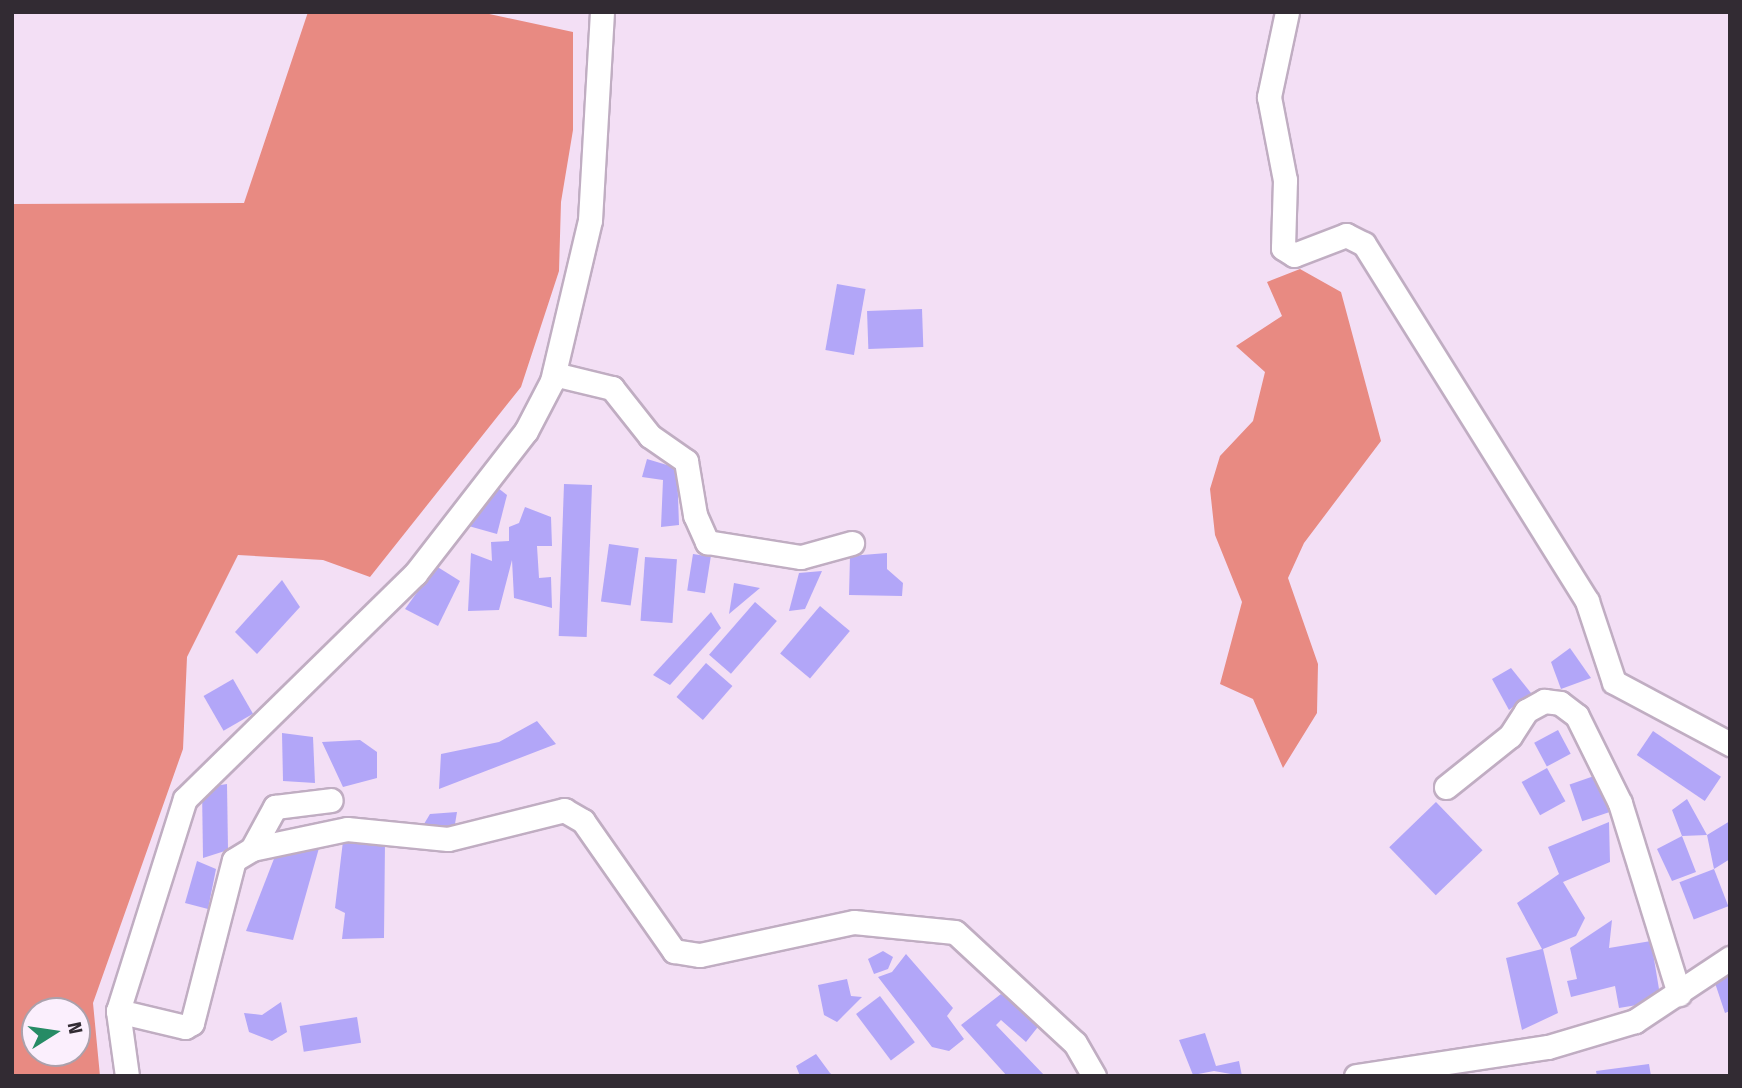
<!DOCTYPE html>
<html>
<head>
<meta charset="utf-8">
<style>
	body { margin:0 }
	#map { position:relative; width:1742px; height:1088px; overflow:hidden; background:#f3dff5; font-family:"Fira Sans Condensed",sans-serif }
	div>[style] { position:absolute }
	.forest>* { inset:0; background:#e88a82 }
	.building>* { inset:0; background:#b2a6f8; transform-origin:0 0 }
	.roads { filter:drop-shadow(2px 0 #c0adc2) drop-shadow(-2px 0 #c0adc2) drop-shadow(0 2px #c0adc2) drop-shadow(0 -2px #c0adc2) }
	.street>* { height:23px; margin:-11.5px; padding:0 11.5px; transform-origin:11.5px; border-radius:11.5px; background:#fff }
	span { translate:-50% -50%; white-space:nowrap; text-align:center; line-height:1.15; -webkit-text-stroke:6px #fbeffd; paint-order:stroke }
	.frame { position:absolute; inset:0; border:14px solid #322b33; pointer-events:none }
	.north { position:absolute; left:21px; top:997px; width:70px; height:70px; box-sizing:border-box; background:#fbeffd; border:2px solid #aba1ac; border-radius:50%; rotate:78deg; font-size:19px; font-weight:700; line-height:28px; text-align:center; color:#322b33 }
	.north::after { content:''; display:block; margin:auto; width:24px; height:32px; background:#268b65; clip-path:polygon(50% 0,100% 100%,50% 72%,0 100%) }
</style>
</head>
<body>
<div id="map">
	<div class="forest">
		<div style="clip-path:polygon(evenodd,308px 12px,480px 12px,573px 32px,573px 130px,561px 202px,559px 271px,521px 387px,370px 577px,323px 560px,238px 555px,187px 657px,183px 749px,93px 1003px,100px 1076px,12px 1076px,12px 204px,244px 203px,308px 12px,35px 1011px,77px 1011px,77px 1053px,35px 1053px,35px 1011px)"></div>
		<div style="clip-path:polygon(1300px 269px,1341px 292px,1381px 441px,1304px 543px,1288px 578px,1318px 664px,1317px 713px,1283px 768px,1253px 699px,1220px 684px,1242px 602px,1215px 535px,1210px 489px,1220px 456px,1253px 421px,1265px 372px,1236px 346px,1282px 316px,1267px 282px)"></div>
	</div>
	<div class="building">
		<div style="left:837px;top:284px;width:29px;height:67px;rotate:10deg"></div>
		<div style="left:922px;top:309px;width:38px;height:55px;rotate:88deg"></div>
		<div style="clip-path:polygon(647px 459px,677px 468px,679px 525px,661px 527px,663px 480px,642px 477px)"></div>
		<div style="left:564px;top:484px;width:28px;height:152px;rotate:2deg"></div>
		<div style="clip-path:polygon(498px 488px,507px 495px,497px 534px,465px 525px)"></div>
		<div style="clip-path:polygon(525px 507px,551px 517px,552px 546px,537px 546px,539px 578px,551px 577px,552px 608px,514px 598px,512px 560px,499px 610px,468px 611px,471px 553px,492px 561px,491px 542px,509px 541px,509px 527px,519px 523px)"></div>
		<div style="left:609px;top:544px;width:30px;height:58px;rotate:8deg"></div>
		<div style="clip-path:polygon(887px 553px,887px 569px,903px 583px,902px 596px,849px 595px,850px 556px)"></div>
		<div style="left:693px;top:554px;width:18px;height:37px;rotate:9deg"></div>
		<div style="left:645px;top:557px;width:32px;height:64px;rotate:4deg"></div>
		<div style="clip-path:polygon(436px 566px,460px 581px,438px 626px,405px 609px)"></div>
		<div style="clip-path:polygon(822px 571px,805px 609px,789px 611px,799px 573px)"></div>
		<div style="clip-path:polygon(282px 580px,300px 607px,257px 654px,235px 632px)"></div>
		<div style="clip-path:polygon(734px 583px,760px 588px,729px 614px)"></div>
		<div style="left:755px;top:602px;width:29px;height:70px;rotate:41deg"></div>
		<div style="left:820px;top:606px;width:39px;height:62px;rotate:40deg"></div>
		<div style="clip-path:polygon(711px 612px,721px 628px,670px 685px,653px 675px)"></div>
		<div style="clip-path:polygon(1570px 648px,1591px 678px,1561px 689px,1551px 662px)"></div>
		<div style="left:706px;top:663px;width:35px;height:45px;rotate:41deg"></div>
		<div style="clip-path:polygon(1511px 668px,1531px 693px,1509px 710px,1492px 679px)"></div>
		<div style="left:233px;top:679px;width:40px;height:34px;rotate:60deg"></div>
		<div style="clip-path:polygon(537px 721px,556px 744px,439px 789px,441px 754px,499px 742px)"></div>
		<div style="left:1558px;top:730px;width:27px;height:27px;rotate:62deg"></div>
		<div style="left:1653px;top:731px;width:82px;height:29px;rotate:34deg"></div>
		<div style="clip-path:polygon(282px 733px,313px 737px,315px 783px,283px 781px)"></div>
		<div style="clip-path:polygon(360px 740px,377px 752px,377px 778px,343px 787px,322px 742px)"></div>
		<div style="left:1547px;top:768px;width:38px;height:29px;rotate:61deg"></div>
		<div style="left:1597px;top:775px;width:39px;height:29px;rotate:71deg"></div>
		<div style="clip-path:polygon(227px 784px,228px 850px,203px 858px,202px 788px)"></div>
		<div style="clip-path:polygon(1687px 799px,1707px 835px,1730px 821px,1730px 859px,1714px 869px,1707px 835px,1682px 836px,1696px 872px,1672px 881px,1657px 849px,1682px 836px,1672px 810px)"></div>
		<div style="left:1436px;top:802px;width:67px;height:65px;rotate:46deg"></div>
		<div style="clip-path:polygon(457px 812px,454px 830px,421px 829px,430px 814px)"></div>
		<div style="clip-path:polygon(1609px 822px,1610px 862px,1563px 882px,1585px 918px,1576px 936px,1543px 949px,1558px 1013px,1522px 1030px,1506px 958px,1542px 949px,1517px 903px,1559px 874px,1548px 847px)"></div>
		<div style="clip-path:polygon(321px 841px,293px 940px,246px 931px,277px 851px)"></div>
		<div style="clip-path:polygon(343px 841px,385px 842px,384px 938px,342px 939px,345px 913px,335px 908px)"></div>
		<div style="clip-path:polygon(197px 861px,216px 869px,208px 909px,185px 903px)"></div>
		<div style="left:1714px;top:869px;width:40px;height:37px;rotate:69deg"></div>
		<div style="clip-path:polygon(1612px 920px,1609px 948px,1651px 941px,1661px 1001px,1619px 1008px,1615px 986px,1571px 997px,1567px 981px,1577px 979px,1570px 948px)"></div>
		<div style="clip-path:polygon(883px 951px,893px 957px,888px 969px,874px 974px,868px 959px)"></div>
		<div style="clip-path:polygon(906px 954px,953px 1008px,947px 1016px,964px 1039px,949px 1051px,932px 1047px,878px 977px,892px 972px)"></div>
		<div style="clip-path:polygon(1730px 968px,1730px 1011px,1725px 1013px,1712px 974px)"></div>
		<div style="clip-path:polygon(847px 979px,851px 996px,862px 997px,837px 1022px,824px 1015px,818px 985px)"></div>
		<div style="clip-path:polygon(1001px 994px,1041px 1023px,1026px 1042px,1001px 1020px,996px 1025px,1045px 1076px,1007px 1076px,961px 1025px)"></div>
		<div style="left:880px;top:996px;width:58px;height:30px;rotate:53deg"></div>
		<div style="clip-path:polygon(281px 1002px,287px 1032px,272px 1041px,249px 1032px,244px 1013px,262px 1015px)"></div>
		<div style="left:357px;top:1017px;width:26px;height:58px;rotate:81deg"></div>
		<div style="clip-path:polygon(1205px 1033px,1216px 1066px,1239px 1061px,1242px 1076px,1214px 1071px,1193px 1075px,1179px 1040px)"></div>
		<div style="clip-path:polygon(816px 1054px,830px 1073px,834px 1076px,800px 1076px,796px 1066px)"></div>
		<div style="clip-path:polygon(1649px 1064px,1651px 1076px,1597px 1076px,1596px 1071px)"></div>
	</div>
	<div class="roads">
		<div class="street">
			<div style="left:1287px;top:12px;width:87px;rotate:102deg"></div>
			<div style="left:1269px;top:97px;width:85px;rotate:79.1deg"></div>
			<div style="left:1285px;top:180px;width:68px;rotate:91.7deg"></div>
			<div style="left:1283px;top:248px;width:13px;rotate:32deg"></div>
			<div style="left:1294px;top:255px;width:56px;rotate:-21deg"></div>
			<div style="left:1346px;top:235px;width:20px;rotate:27deg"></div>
			<div style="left:1364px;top:244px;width:421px;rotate:58deg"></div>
			<div style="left:1587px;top:601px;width:85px;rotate:71.6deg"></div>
			<div style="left:1614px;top:682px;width:132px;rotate:28.1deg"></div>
			<div style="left:554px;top:374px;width:60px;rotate:13.6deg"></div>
			<div style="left:612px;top:388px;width:61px;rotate:51.6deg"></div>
			<div style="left:650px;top:436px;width:44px;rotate:34.8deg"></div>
			<div style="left:686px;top:461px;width:55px;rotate:80.5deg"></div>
			<div style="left:695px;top:515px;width:30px;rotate:66deg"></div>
			<div style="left:707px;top:542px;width:95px;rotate:9.1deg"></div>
			<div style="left:801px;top:557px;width:53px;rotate:-15.4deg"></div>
			<div style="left:1446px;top:787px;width:82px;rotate:-38.6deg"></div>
			<div style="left:1510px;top:736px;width:30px;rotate:-57deg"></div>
			<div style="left:1526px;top:711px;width:21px;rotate:-29deg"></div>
			<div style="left:1544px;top:701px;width:16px;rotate:7deg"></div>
			<div style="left:1560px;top:703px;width:21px;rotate:37deg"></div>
			<div style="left:1577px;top:716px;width:97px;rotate:63.7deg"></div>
			<div style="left:1620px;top:803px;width:200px;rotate:72.8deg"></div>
			<div style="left:252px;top:849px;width:48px;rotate:-61.3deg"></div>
			<div style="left:275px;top:807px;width:56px;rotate:-7.1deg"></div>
			<div style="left:118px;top:1011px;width:69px;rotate:13.4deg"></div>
			<div style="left:185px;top:1027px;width:8px;rotate:-30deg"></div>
			<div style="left:192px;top:1023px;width:168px;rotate:-75.6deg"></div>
			<div style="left:234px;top:860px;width:21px;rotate:-31deg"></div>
			<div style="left:252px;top:849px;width:97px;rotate:-11.9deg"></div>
			<div style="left:347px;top:829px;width:101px;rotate:5.7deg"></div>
			<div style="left:448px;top:839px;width:120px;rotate:-14deg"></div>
			<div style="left:564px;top:810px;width:22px;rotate:30deg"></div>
			<div style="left:583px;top:821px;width:159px;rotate:55deg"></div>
			<div style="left:674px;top:951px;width:26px;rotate:9deg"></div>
			<div style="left:700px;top:955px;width:157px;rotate:-12.1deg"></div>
			<div style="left:854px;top:922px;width:101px;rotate:5.7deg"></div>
			<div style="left:955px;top:932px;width:163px;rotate:42.8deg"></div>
			<div style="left:1075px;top:1043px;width:38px;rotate:60deg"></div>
			<div style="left:127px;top:1076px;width:66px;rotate:-97.9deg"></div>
			<div style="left:118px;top:1011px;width:222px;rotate:-72.5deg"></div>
			<div style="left:185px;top:799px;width:322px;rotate:-44.4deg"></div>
			<div style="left:415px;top:574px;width:181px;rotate:-52.2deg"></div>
			<div style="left:526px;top:431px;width:56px;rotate:-62.5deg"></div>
			<div style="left:552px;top:381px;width:165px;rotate:-76.7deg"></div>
			<div style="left:590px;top:220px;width:208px;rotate:-86.7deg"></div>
			<div style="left:1356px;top:1076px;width:194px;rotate:-8.6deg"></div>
			<div style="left:1548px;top:1047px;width:91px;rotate:-16.6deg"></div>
			<div style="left:1635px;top:1021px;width:114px;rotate:-33.6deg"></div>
		</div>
	</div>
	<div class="frame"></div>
	<div class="north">N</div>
</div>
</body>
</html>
